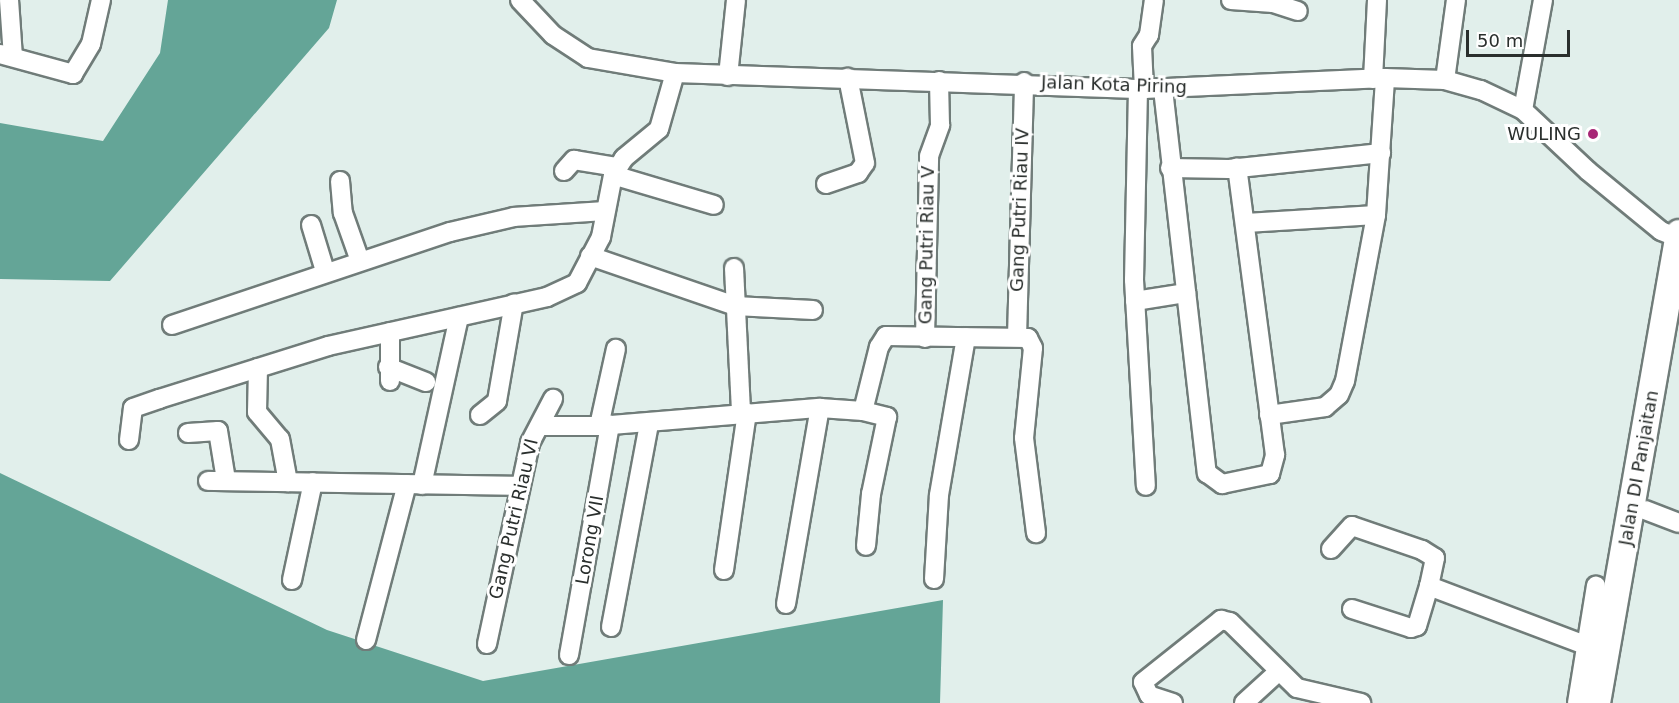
<!DOCTYPE html>
<html>
<head>
<meta charset="utf-8">
<style>
	body { margin:0 }
	#map { position:relative; width:1679px; height:703px; overflow:hidden; background:#e1efeb; font-family:"DejaVu Sans",sans-serif }
	div>[style] { position:absolute }
	.water>* { inset:0; background:#64a597 }
	.roads { filter:drop-shadow(2px 0 #707c79) drop-shadow(-2px 0 #707c79) drop-shadow(0 2px #707c79) drop-shadow(0 -2px #707c79) }
	.minor>* { height:18px; margin:-9px; padding:0 9px; transform-origin:9px; border-radius:9px; background:#fff }
	.highway>* { height:26px; margin:-13px; padding:0 13px; transform-origin:13px; border-radius:13px; background:#fff }
	.dots>* { width:16px; height:16px; translate:-50% -50%; box-sizing:border-box; border:3px solid #fff; border-radius:50% }
	span { translate:-50% -50%; white-space:nowrap; text-align:center; line-height:1.15; -webkit-text-stroke:6px #fff; paint-order:stroke }
	.street-label { font-size:18px; color:#2a2f2d }
	.poi-label { font-size:18px; color:#2a2f2d }
	.right { translate:-100% -50%; text-align:right }
	.scale { position:absolute; left:1466px; top:30px; width:104px; height:27px; box-sizing:border-box; border:3px solid #2a2f2d; border-top:0; padding-left:8px; font-size:18px; line-height:21px; white-space:nowrap; color:#2a2f2d; -webkit-text-stroke:4px #fff; paint-order:stroke }
</style>
</head>
<body>
<div id="map">
	<div class="water">
		<div style="clip-path:polygon(168px 0,337px 0,329px 28px,110px 281px,0 279px,0 123px,103px 141px,160px 53px)"></div>
		<div style="clip-path:polygon(0 473px,327px 630px,483px 681px,943px 600px,940px 703px,0 703px)"></div>
	</div>
	<div class="roads">
		<div class="minor">
			<div style="left:9px;top:0;width:57px;rotate:86deg"></div>
			<div style="left:520px;top:0;width:48px;rotate:46.7deg"></div>
			<div style="left:553px;top:35px;width:42px;rotate:33.3deg"></div>
			<div style="left:588px;top:58px;width:88px;rotate:9.8deg"></div>
			<div style="left:675px;top:73px;width:469px;rotate:2deg"></div>
			<div style="left:1144px;top:89px;width:241px;rotate:-2.6deg"></div>
			<div style="left:1385px;top:78px;width:60px;rotate:1.9deg"></div>
			<div style="left:1445px;top:80px;width:37px;rotate:16deg"></div>
			<div style="left:1481px;top:90px;width:47px;rotate:25.5deg"></div>
			<div style="left:1523px;top:110px;width:89px;rotate:43.2deg"></div>
			<div style="left:1588px;top:171px;width:94px;rotate:39.4deg"></div>
			<div style="left:1661px;top:231px;width:18px;rotate:22deg"></div>
			<div style="left:1231px;top:0;width:42px;rotate:4.1deg"></div>
			<div style="left:1273px;top:3px;width:26px;rotate:18deg"></div>
			<div style="left:0;top:54px;width:76px;rotate:15.3deg"></div>
			<div style="left:73px;top:74px;width:35px;rotate:-59deg"></div>
			<div style="left:91px;top:44px;width:45px;rotate:-77.2deg"></div>
			<div style="left:728px;top:76px;width:76px;rotate:-84deg"></div>
			<div style="left:1373px;top:79px;width:79px;rotate:-87.1deg"></div>
			<div style="left:1445px;top:80px;width:81px;rotate:-82.2deg"></div>
			<div style="left:1138px;top:89px;width:191px;rotate:91.2deg"></div>
			<div style="left:1134px;top:280px;width:206px;rotate:86.7deg"></div>
			<div style="left:1144px;top:89px;width:43px;rotate:-92.7deg"></div>
			<div style="left:1142px;top:46px;width:13px;rotate:-58deg"></div>
			<div style="left:1149px;top:35px;width:35px;rotate:-82deg"></div>
			<div style="left:1163px;top:89px;width:387px;rotate:83.5deg"></div>
			<div style="left:1207px;top:473px;width:19px;rotate:36deg"></div>
			<div style="left:1222px;top:484px;width:49px;rotate:-11.8deg"></div>
			<div style="left:1270px;top:474px;width:20px;rotate:-75deg"></div>
			<div style="left:1275px;top:455px;width:290px;rotate:-97.5deg"></div>
			<div style="left:1523px;top:110px;width:112px;rotate:-79.7deg"></div>
			<div style="left:1170px;top:168px;width:59px;rotate:1deg"></div>
			<div style="left:1229px;top:169px;width:153px;rotate:-6deg"></div>
			<div style="left:564px;top:171px;width:15px;rotate:-48deg"></div>
			<div style="left:574px;top:160px;width:44px;rotate:9.2deg"></div>
			<div style="left:613px;top:175px;width:105px;rotate:16.5deg"></div>
			<div style="left:340px;top:181px;width:32px;rotate:85deg"></div>
			<div style="left:343px;top:213px;width:51px;rotate:70.5deg"></div>
			<div style="left:826px;top:184px;width:34px;rotate:-19deg"></div>
			<div style="left:858px;top:173px;width:12px;rotate:-55deg"></div>
			<div style="left:865px;top:163px;width:87px;rotate:-101.3deg"></div>
			<div style="left:1246px;top:223px;width:130px;rotate:-3.5deg"></div>
			<div style="left:311px;top:225px;width:48px;rotate:73.1deg"></div>
			<div style="left:590px;top:256px;width:153px;rotate:19deg"></div>
			<div style="left:735px;top:306px;width:78px;rotate:2.9deg"></div>
			<div style="left:734px;top:268px;width:145px;rotate:87.2deg"></div>
			<div style="left:1135px;top:301px;width:52px;rotate:-8.9deg"></div>
			<div style="left:172px;top:325px;width:293px;rotate:-18.5deg"></div>
			<div style="left:450px;top:232px;width:66px;rotate:-13.2deg"></div>
			<div style="left:514px;top:217px;width:90px;rotate:-3.8deg"></div>
			<div style="left:390px;top:332px;width:49px;rotate:90deg"></div>
			<div style="left:1017px;top:337px;width:255px;rotate:-88.4deg"></div>
			<div style="left:925px;top:338px;width:182px;rotate:-88.7deg"></div>
			<div style="left:929px;top:156px;width:33px;rotate:-70deg"></div>
			<div style="left:940px;top:125px;width:44px;rotate:-91.3deg"></div>
			<div style="left:388px;top:367px;width:41px;rotate:21.5deg"></div>
			<div style="left:258px;top:368px;width:44px;rotate:91.3deg"></div>
			<div style="left:257px;top:412px;width:35px;rotate:50deg"></div>
			<div style="left:280px;top:439px;width:44px;rotate:79.5deg"></div>
			<div style="left:863px;top:411px;width:25px;rotate:14deg"></div>
			<div style="left:887px;top:417px;width:79px;rotate:101.7deg"></div>
			<div style="left:871px;top:494px;width:52px;rotate:95.5deg"></div>
			<div style="left:480px;top:415px;width:22px;rotate:-39deg"></div>
			<div style="left:497px;top:401px;width:99px;rotate:-80.2deg"></div>
			<div style="left:1269px;top:415px;width:57px;rotate:-8.1deg"></div>
			<div style="left:1325px;top:407px;width:18px;rotate:-41deg"></div>
			<div style="left:1339px;top:395px;width:15px;rotate:-67deg"></div>
			<div style="left:1345px;top:381px;width:169px;rotate:-79.4deg"></div>
			<div style="left:1376px;top:215px;width:137px;rotate:-86.2deg"></div>
			<div style="left:540px;top:426px;width:59px"></div>
			<div style="left:599px;top:426px;width:222px;rotate:-4.7deg"></div>
			<div style="left:820px;top:408px;width:43px;rotate:4deg"></div>
			<div style="left:863px;top:411px;width:66px;rotate:-76deg"></div>
			<div style="left:879px;top:347px;width:13px;rotate:-58deg"></div>
			<div style="left:886px;top:336px;width:142px;rotate:0.8deg"></div>
			<div style="left:1028px;top:338px;width:11px;rotate:63deg"></div>
			<div style="left:1033px;top:348px;width:90px;rotate:95.7deg"></div>
			<div style="left:1024px;top:438px;width:96px;rotate:82.8deg"></div>
			<div style="left:599px;top:426px;width:79px;rotate:-77.6deg"></div>
			<div style="left:188px;top:433px;width:30px;rotate:-4deg"></div>
			<div style="left:218px;top:431px;width:50px;rotate:80.7deg"></div>
			<div style="left:129px;top:440px;width:32px;rotate:-83deg"></div>
			<div style="left:133px;top:408px;width:28px;rotate:-19deg"></div>
			<div style="left:159px;top:399px;width:177px;rotate:-17.4deg"></div>
			<div style="left:328px;top:346px;width:224px;rotate:-12.6deg"></div>
			<div style="left:547px;top:297px;width:33px;rotate:-25deg"></div>
			<div style="left:577px;top:283px;width:52px;rotate:-62.4deg"></div>
			<div style="left:601px;top:237px;width:63px;rotate:-79deg"></div>
			<div style="left:613px;top:175px;width:20px;rotate:-57deg"></div>
			<div style="left:624px;top:158px;width:45px;rotate:-39.6deg"></div>
			<div style="left:659px;top:129px;width:58px;rotate:-74.1deg"></div>
			<div style="left:208px;top:481px;width:310px;rotate:0.9deg"></div>
			<div style="left:422px;top:485px;width:172px;rotate:-77.6deg"></div>
			<div style="left:1645px;top:510px;width:36px;rotate:21deg"></div>
			<div style="left:1331px;top:549px;width:31px;rotate:-48deg"></div>
			<div style="left:1352px;top:526px;width:74px;rotate:18.9deg"></div>
			<div style="left:1422px;top:550px;width:15px;rotate:32deg"></div>
			<div style="left:1435px;top:558px;width:29px;rotate:102deg"></div>
			<div style="left:1429px;top:586px;width:189px;rotate:20.7deg"></div>
			<div style="left:724px;top:570px;width:159px;rotate:-81.7deg"></div>
			<div style="left:934px;top:579px;width:84px;rotate:-86.6deg"></div>
			<div style="left:939px;top:495px;width:160px;rotate:-80.3deg"></div>
			<div style="left:292px;top:580px;width:100px;rotate:-77.9deg"></div>
			<div style="left:786px;top:604px;width:199px;rotate:-80.2deg"></div>
			<div style="left:1352px;top:609px;width:62px;rotate:17.9deg"></div>
			<div style="left:1411px;top:628px;width:6px;rotate:-18deg"></div>
			<div style="left:1417px;top:626px;width:42px;rotate:-73.3deg"></div>
			<div style="left:611px;top:627px;width:208px;rotate:-79.4deg"></div>
			<div style="left:366px;top:640px;width:161px;rotate:-75.3deg"></div>
			<div style="left:487px;top:644px;width:206px;rotate:-77.9deg"></div>
			<div style="left:530px;top:443px;width:50px;rotate:-62.4deg"></div>
			<div style="left:569px;top:655px;width:234px;rotate:-79.9deg"></div>
			<div style="left:1173px;top:703px;width:25px;rotate:-162deg"></div>
			<div style="left:1149px;top:695px;width:14px;rotate:-115deg"></div>
			<div style="left:1143px;top:682px;width:100px;rotate:-38.5deg"></div>
			<div style="left:1221px;top:620px;width:9px;rotate:13deg"></div>
			<div style="left:1230px;top:622px;width:94px;rotate:44.6deg"></div>
			<div style="left:1297px;top:688px;width:66px;rotate:13.2deg"></div>
			<div style="left:1244px;top:703px;width:45px;rotate:-42.3deg"></div>
			<div style="left:1577px;top:703px;width:119px;rotate:-80.8deg"></div>
		</div>
		<div class="highway">
			<div style="left:1597px;top:703px;width:477px;rotate:-80.1deg"></div>
		</div>
	</div>
	<div class="dots">
		<div style="left:1593px;top:134px;background:#a72776"></div>
	</div>
	<div class="street-label">
		<span style="left:1114px;top:85px;rotate:2deg">Jalan Kota Piring</span>
		<span style="left:1020px;top:210px;rotate:-88deg">Gang Putri Riau IV</span>
		<span style="left:927px;top:245px;rotate:-89deg">Gang Putri Riau V</span>
		<span style="left:1639px;top:468px;rotate:-80deg">Jalan DI Panjaitan</span>
		<span style="left:514px;top:519px;rotate:-77deg">Gang Putri Riau VI</span>
		<span style="left:590px;top:540px;rotate:-80deg">Lorong VII</span>
	</div>
	<div class="poi-label">
		<span class="right" style="left:1581px;top:134px">WULING</span>
	</div>
	<div class="scale">50 m</div>
</div>
</body>
</html>
